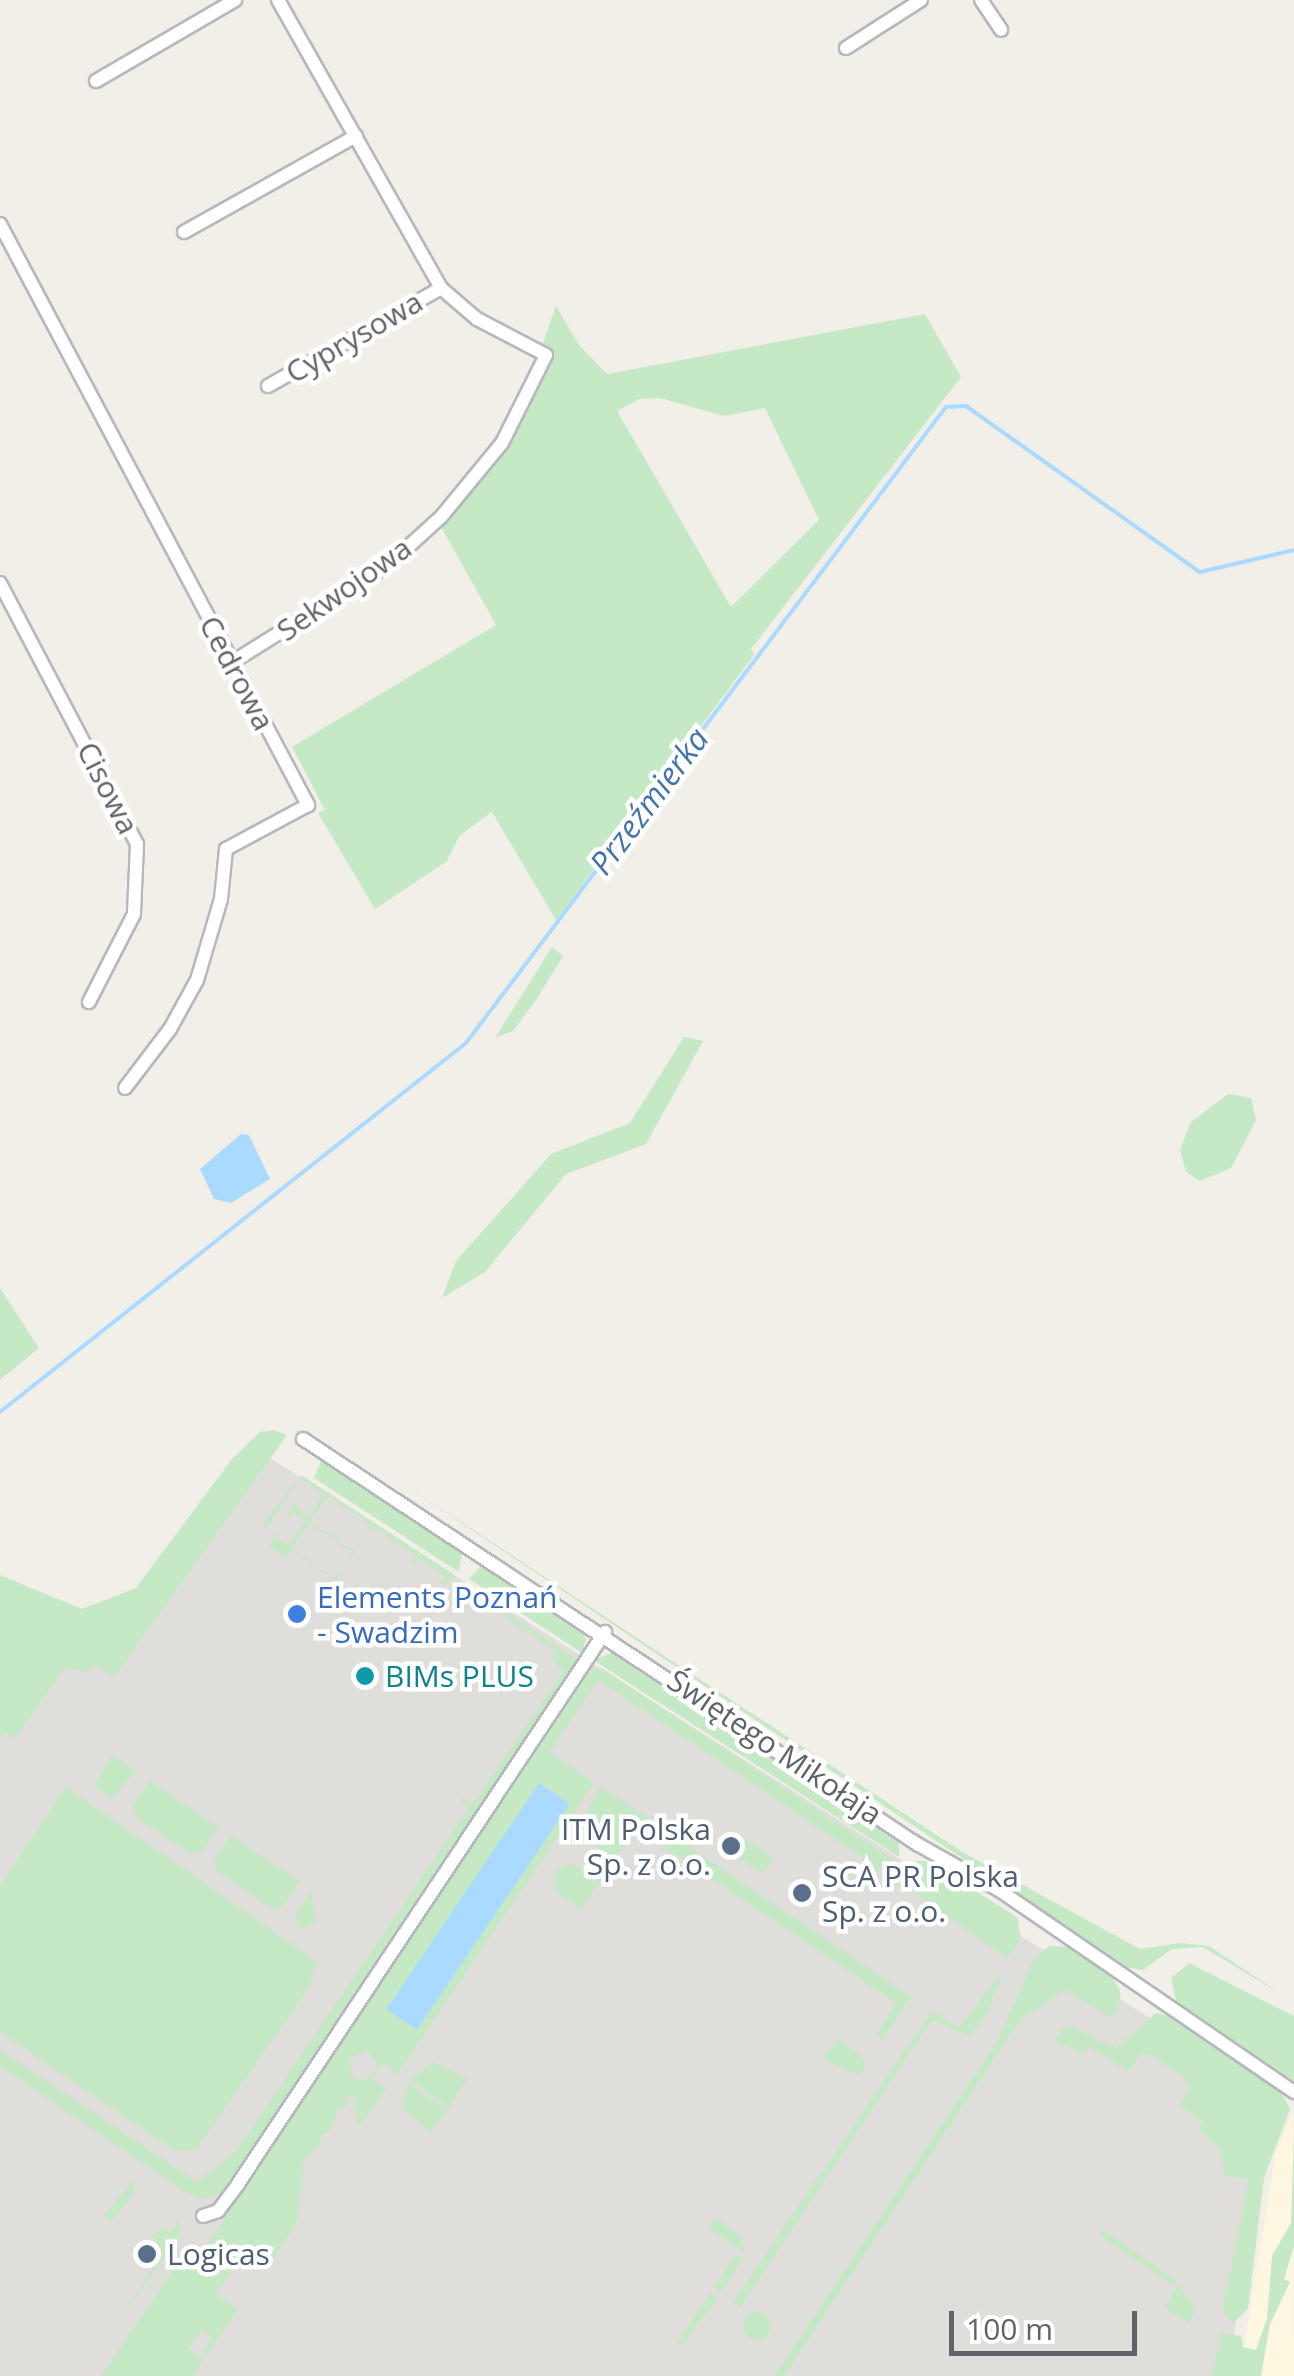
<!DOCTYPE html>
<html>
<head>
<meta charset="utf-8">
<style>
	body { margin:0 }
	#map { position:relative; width:1294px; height:2376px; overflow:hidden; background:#f1efe8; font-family:"Open Sans",sans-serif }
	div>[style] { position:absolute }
	.commercial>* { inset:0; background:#fef7e0 }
	.industrial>* { inset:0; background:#e0deda }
	.green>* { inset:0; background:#c5e8c5; transform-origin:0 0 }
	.round { border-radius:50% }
	.water>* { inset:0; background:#aadaff; transform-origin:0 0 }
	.stream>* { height:4px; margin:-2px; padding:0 2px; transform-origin:2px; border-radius:2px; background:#aadaff }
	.roads { filter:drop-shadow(2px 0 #b5b8bc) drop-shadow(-2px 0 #b5b8bc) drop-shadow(0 2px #b5b8bc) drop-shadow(0 -2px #b5b8bc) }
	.street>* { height:12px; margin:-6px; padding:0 6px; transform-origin:6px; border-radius:6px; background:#fff }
	.dots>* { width:28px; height:28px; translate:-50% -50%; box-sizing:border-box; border:5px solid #fff; border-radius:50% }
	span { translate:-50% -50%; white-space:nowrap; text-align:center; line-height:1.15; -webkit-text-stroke:9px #fff; paint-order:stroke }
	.street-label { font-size:30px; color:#5f6368 }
	.shop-label { font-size:30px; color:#366cbe }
	.left { translate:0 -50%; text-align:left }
	.culture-label { font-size:30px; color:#0d838f }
	.service-label { font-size:30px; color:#4e5e75 }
	.right { translate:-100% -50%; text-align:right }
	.water-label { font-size:32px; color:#4174aa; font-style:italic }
	.scale { position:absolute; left:949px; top:2311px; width:188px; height:45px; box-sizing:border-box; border:5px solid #5f6368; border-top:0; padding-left:12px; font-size:30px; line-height:35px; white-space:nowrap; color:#5f6368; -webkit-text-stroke:8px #fff; paint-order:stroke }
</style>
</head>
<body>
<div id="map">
	<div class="commercial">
		<div style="clip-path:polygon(1293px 2111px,1294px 2376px,1239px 2376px,1276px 2152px)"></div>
	</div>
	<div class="industrial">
		<div style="clip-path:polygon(264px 1454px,1200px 2050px,1264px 2167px,1226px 2376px,0 2376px,0 1678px,82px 1609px,136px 1590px)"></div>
	</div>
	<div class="green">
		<div style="clip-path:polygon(evenodd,556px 306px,579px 345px,607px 374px,925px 314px,961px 377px,751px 649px,754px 655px,556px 920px,492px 812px,460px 835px,447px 861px,375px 909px,318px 813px,325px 810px,292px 747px,496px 625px,440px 525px,483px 480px,510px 437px,550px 354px,542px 346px,556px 306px,660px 398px,724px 416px,765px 408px,819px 520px,731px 607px,617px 411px,639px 399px,660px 398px)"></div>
		<div style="clip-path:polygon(552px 947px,563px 956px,536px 1000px,513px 1031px,495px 1038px)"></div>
		<div style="clip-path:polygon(684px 1037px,703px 1041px,646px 1144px,566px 1174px,485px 1272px,442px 1298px,456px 1261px,551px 1154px,630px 1123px)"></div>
		<div style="clip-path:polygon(1228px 1094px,1251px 1098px,1256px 1120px,1231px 1168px,1200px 1181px,1186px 1172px,1180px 1150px,1191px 1122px)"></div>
		<div style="clip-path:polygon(0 1288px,39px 1348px,0 1380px)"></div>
		<div style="clip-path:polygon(274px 1430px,287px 1435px,114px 1677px,95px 1664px,88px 1672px,65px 1667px,15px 1738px,5px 1732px,0 1738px,0 1575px,82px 1609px,136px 1588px,232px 1459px,260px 1432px)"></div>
		<div style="clip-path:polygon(321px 1461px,462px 1550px,459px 1572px,314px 1478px)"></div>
		<div style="clip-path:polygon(385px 1472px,964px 1853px,1140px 1949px,1180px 1943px,1209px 1946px,1278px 1992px,1203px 1947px,1172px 1949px,1143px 1970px,1125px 1967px)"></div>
		<div style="clip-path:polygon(301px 1475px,453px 1574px,446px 1585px,440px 1584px,445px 1576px,418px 1558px,413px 1565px,415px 1555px,374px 1527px,365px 1532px,370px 1524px,328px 1496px,310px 1521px,352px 1550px,360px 1544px,349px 1561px,352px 1552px,309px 1523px,292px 1548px,334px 1578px,342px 1571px,330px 1588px,333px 1579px,291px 1550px,285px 1557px,269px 1547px,278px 1529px,277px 1539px,289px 1546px,305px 1521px,294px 1513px,286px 1518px,294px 1503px,307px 1519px,324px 1494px,300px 1478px,266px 1528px,262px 1525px)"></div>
		<div style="clip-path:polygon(480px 1567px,579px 1624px,586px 1639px,582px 1653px,469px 1579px)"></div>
		<div style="clip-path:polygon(469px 1587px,577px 1660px,223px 2192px,203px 2199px,183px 2191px,0 2066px,0 2050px,197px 2182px,236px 2151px,468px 1809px,456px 1794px,472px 1805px,563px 1672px,552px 1659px,556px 1651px,472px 1594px,464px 1599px)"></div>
		<div style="clip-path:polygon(617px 1651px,899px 1838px,899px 1857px,593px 1660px)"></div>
		<div style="clip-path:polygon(590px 1667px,603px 1669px,894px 1860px,879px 1871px,862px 1864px,863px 1858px,598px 1680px,549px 1752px,594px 1783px,397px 2075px,385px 2063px,378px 2067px,368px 2051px,350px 2057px,351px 2076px,365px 2081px,378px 2069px,373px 2080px,387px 2088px,358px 2128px,354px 2097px,347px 2096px,346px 2109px,339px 2108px,329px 2133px,322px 2133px,321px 2146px,304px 2158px,298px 2220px,267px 2269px,244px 2253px,216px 2294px,238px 2309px,206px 2356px,202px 2353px,212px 2337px,202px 2330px,189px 2348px,204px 2360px,193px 2376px,101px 2376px,175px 2267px,197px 2260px)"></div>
		<div style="clip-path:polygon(112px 1755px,136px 1771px,112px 1799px,95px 1785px)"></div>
		<div style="clip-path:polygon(150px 1781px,218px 1827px,202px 1851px,189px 1853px,136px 1818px,133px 1805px)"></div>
		<div style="clip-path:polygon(600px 1786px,842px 1950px,924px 2006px,909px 2000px,882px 2040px,876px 2035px,896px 2003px,636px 1828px,614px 1860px,578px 1831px)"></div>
		<div style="clip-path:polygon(66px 1787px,316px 1961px,310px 1986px,196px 2150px,176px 2151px,0 2032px,0 1885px)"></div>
		<div style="clip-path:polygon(231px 1835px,300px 1882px,281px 1908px,270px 1908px,216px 1870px,215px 1860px)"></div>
		<div style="left:745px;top:1839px;width:34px;height:19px;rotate:34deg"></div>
		<div style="clip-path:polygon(916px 1861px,927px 1861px,1017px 1917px,1021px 1939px,1008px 1959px,906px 1887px,901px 1894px,896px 1884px)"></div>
		<div style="clip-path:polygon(570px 1863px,601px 1880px,581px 1910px,554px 1889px,555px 1871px)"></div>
		<div style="clip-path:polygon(311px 1892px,316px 1922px,300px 1929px,295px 1916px)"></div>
		<div style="clip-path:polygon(1049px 1946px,1070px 1947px,1112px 1976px,1121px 1993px,1116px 2014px,1109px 2017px,1065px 1990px,1021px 2019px,784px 2376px,774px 2376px,999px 2038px,1034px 1959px)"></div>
		<div style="clip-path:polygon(1189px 1963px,1294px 2016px,1294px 2081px,1176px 2001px,1171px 1978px)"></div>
		<div style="clip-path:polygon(1003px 1970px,987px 2014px,969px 2036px,932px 2020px,740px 2307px,733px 2302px,932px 2011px,959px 2028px)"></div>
		<div style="clip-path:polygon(1155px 2013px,1171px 2016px,1280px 2090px,1290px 2109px,1264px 2178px,1248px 2309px,1233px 2323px,1222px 2310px,1249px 2180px,1224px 2175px,1220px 2149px,1198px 2129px,1203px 2121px,1179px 2106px,1191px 2088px,1185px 2078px,1151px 2055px,1141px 2054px,1128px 2072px,1089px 2046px,1083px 2053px,1056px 2042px,1061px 2029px,1072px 2027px,1116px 2048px)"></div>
		<div style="clip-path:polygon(836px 2039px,861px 2055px,865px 2067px,859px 2075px,823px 2059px)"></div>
		<div style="clip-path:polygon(434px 2062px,467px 2079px,449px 2107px,410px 2080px)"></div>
		<div style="clip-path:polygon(408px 2083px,447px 2110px,431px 2132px,402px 2108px)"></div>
		<div style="clip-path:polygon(1294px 2135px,1294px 2246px,1284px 2279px,1290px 2282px,1270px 2324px,1261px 2376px,1211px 2376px,1222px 2333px,1241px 2336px,1243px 2347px,1256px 2350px,1267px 2318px,1272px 2256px,1291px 2223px)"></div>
		<div style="clip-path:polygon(133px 2180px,134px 2192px,112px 2221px,104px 2216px)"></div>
		<div style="clip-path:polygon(180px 2216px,180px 2234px,113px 2332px,163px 2251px,152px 2236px,163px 2228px,171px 2233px)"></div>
		<div style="clip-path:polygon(715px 2218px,740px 2235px,745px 2253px,709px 2228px)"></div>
		<div style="clip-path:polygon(1103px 2230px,1176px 2281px,1173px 2285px,1100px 2236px)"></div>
		<div style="clip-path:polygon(737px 2254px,743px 2258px,720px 2294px,714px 2286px)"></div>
		<div style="clip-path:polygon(1178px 2285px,1196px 2309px,1189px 2323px,1164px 2308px)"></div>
		<div style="clip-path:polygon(710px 2293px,717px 2299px,681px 2346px,677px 2342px)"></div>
		<div class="round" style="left:743px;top:2312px;width:28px;height:28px"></div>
	</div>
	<div class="water">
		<div style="clip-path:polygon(241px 1134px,249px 1135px,270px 1179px,231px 1203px,214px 1199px,200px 1169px)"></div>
		<div style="left:539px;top:1783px;width:37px;height:273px;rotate:34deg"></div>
	</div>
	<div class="stream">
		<div style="left:0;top:1412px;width:594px;rotate:-38.37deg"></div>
		<div style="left:466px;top:1043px;width:797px;rotate:-52.96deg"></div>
		<div style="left:946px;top:407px;width:20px;rotate:-3deg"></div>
		<div style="left:966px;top:406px;width:287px;rotate:35.4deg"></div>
		<div style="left:1200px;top:572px;width:97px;rotate:-13.2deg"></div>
	</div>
	<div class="roads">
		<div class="street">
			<div style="left:981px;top:0;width:36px;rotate:56deg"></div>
			<div style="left:846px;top:48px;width:89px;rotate:-32.6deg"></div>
			<div style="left:96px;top:81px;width:161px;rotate:-30.2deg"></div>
			<div style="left:0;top:224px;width:658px;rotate:62.07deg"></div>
			<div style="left:308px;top:805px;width:93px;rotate:151.8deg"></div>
			<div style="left:226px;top:849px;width:50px;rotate:95.7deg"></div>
			<div style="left:221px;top:899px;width:84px;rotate:106.5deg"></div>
			<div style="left:197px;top:980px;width:56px;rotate:118.9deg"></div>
			<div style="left:170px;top:1029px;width:74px;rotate:127.3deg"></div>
			<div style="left:184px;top:232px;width:197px;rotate:-29.2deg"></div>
			<div style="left:268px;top:386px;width:199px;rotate:-29.5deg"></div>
			<div style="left:0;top:583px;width:295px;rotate:62.3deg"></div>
			<div style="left:137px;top:844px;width:70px;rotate:92.5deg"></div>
			<div style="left:134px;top:914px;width:99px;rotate:117.1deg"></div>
			<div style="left:231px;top:663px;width:185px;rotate:-32deg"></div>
			<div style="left:388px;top:565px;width:72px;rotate:-42.2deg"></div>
			<div style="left:441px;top:517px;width:96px;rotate:-50.5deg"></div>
			<div style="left:502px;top:443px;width:98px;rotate:-63.4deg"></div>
			<div style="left:546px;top:355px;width:78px;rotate:-152.4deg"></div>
			<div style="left:477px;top:319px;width:48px;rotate:-139.3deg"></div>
			<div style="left:441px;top:288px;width:331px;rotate:-119.5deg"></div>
			<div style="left:303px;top:1439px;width:736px;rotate:33.41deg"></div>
			<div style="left:917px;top:1844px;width:94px;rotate:29.3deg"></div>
			<div style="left:999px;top:1890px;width:358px;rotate:34.4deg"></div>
			<div style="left:203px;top:2216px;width:16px;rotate:-18deg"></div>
			<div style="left:218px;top:2211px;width:34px;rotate:-53deg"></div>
			<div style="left:238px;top:2184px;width:663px;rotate:-56.38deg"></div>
		</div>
	</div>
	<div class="dots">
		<div style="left:297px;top:1614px;background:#3f7fe0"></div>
		<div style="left:365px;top:1676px;background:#0f9aa8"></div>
		<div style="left:731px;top:1846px;background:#5c6f8a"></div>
		<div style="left:802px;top:1893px;background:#5c6f8a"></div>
		<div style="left:147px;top:2254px;background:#5c6f8a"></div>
	</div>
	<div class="street-label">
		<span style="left:354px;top:337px;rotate:-30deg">Cyprysowa</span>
		<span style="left:344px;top:589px;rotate:-35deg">Sekwojowa</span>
		<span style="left:237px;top:673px;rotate:62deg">Cedrowa</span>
		<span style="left:108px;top:788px;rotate:63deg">Cisowa</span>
		<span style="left:775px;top:1747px;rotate:34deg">Świętego Mikołaja</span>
	</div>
	<div class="shop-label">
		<span class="left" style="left:317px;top:1614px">Elements Poznań<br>- Swadzim</span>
	</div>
	<div class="culture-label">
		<span class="left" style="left:385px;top:1676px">BIMs PLUS</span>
	</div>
	<div class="service-label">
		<span class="right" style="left:711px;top:1846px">ITM Polska<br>Sp. z o.o.</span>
		<span class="left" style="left:822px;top:1893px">SCA PR Polska<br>Sp. z o.o.</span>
		<span class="left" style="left:167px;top:2254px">Logicas</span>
	</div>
	<div class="water-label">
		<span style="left:649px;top:801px;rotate:-53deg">Przeźmierka</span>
	</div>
	<div class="scale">100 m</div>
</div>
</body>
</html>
